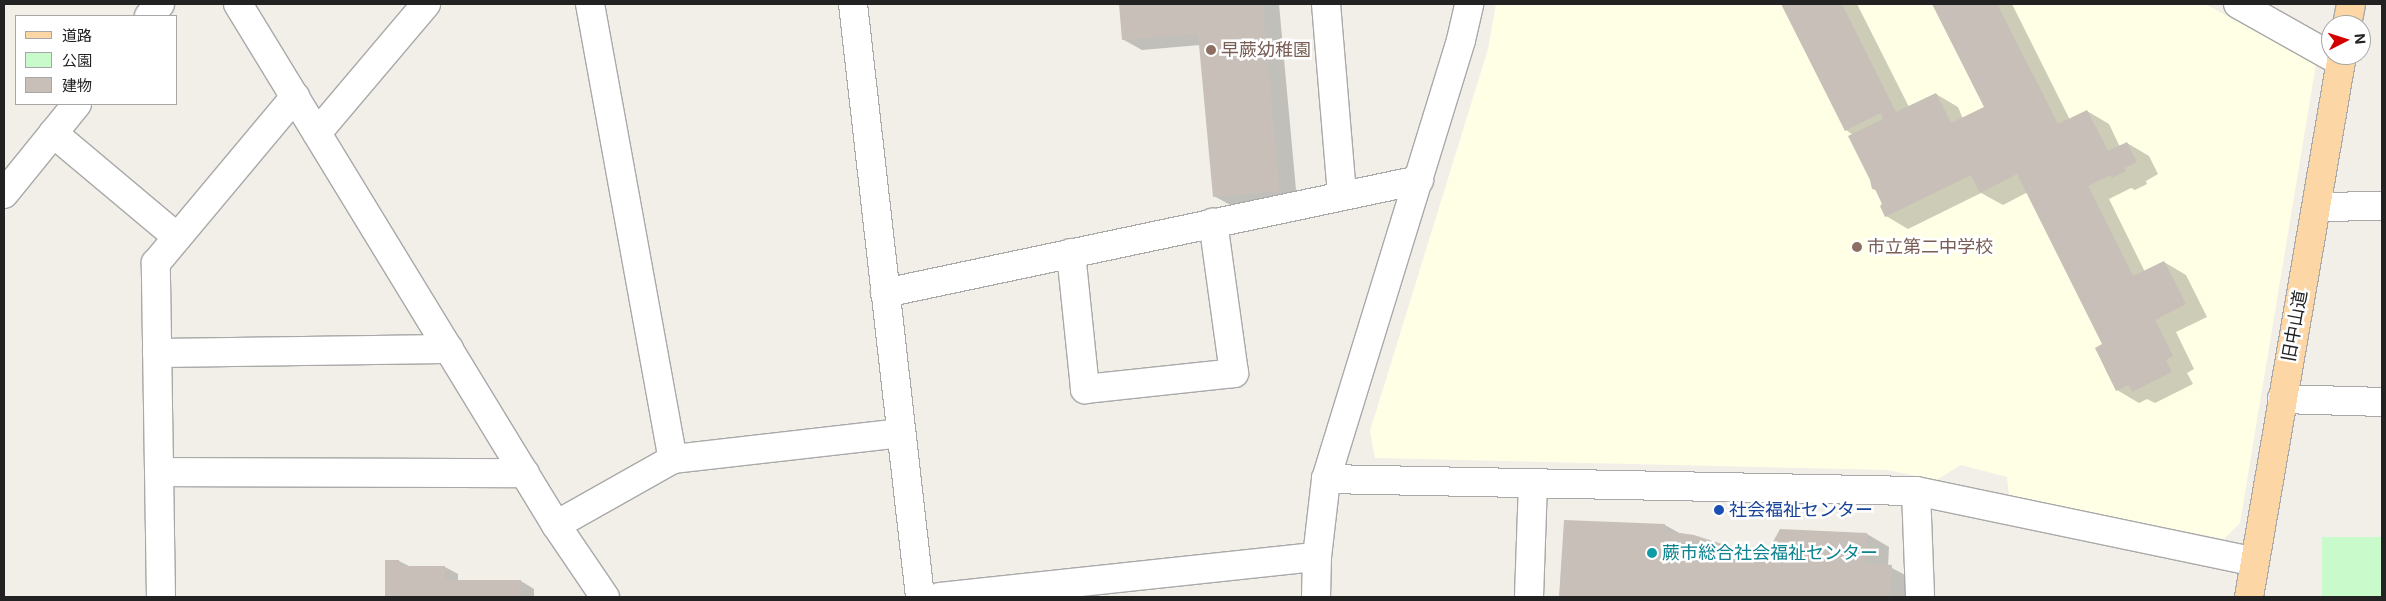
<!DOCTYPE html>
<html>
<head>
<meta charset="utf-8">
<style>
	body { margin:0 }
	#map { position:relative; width:2386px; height:601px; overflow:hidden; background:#f2efe9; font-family:Inter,"Noto Sans JP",sans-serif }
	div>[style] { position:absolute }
	.education>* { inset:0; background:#ffffe5 }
	.park>* { inset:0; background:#c8facc; transform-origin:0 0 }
	.shadow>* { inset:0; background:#0003 }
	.building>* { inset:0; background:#c7bfb8 }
	.roads { filter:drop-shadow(1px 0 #a9a9a9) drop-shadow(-1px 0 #a9a9a9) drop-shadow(0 1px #a9a9a9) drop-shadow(0 -1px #a9a9a9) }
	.minor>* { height:28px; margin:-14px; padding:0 14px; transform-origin:14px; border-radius:14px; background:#fff }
	.major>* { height:28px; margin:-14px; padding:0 14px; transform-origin:14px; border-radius:14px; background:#fcd6a4 }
	.dots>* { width:14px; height:14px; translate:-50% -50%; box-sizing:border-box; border:2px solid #fff; border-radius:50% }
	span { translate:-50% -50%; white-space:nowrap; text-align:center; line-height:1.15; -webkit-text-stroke:5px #fff; paint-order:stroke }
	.education-label { font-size:18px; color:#785e54 }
	.left { translate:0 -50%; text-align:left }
	.street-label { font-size:18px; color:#222 }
	.transit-label { font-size:18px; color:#164399 }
	.culture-label { font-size:18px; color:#0d838f }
	.frame { position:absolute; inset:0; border:5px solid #222; pointer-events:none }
	.legend { position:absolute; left:15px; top:15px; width:162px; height:90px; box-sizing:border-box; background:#fff; border:1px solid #a7a7a7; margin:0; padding:6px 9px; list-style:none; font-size:15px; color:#222 }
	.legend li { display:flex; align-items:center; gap:10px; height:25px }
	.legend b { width:25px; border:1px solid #a7a7a7 }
	.north { position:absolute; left:2321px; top:15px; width:50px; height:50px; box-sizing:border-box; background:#fff; border:1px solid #a7a7a7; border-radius:50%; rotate:85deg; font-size:14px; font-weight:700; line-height:20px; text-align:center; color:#222 }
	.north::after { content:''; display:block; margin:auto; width:18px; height:22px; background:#d40000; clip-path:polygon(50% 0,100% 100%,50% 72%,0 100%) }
</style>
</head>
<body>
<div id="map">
	<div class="education">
		<div style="clip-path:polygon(1496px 4px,2205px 4px,2316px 64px,2240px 523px,2224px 539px,2009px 496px,2007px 477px,1961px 465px,1936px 480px,1887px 470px,1375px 458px,1370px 431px,1488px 49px)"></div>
	</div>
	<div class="park">
		<div style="left:2382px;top:537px;width:60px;height:60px;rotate:90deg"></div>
	</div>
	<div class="shadow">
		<div style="clip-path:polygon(1121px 4px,1279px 4px,1297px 201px,1232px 206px,1214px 196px,1200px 45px,1142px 50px,1124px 40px)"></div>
		<div style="clip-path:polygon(1782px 4px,1857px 4px,1909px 107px,1936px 94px,1958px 107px,1963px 119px,1986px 108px,1934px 4px,2012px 4px,2070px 120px,2087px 111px,2109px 124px,2120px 147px,2127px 143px,2149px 156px,2158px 174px,2146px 181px,2147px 184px,2135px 190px,2131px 188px,2109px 199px,2145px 272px,2164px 262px,2186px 275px,2207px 317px,2176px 332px,2194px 369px,2187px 373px,2193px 384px,2155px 403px,2147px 399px,2139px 403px,2117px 390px,2104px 345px,2028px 192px,2003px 205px,1981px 193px,1908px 229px,1886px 216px,1881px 206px,1884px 204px,1877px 191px,1873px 189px,1871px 180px,1853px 135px,1846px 130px)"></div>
		<div style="clip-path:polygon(1565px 521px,1665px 525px,1681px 534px,1763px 563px,1781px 530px,1867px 534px,1889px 547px,1888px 566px,1913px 579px,1912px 597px,1560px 597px)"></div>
		<div style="clip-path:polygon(386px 561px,399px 561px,411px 567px,445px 567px,458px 574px,458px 581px,521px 581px,534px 589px,534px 597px,387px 597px)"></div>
	</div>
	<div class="building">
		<div style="clip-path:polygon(1119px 4px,1263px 4px,1279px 191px,1213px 197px,1198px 34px,1122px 40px)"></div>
		<div style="clip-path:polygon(1781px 4px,1842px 4px,1896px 112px,1936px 93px,1951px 123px,1984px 107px,1932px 4px,1997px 4px,2058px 124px,2087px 110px,2108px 151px,2127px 142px,2137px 162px,2125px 168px,2126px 171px,2112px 178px,2111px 175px,2088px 186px,2133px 276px,2164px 261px,2186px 304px,2155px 320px,2173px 356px,2166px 360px,2172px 372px,2132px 392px,2129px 385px,2116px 391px,2095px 348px,2102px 344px,2017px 174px,1980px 193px,1971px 175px,1885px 217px,1880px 206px,1882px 204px,1875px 189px,1872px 189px,1870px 180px,1848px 136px,1883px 119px,1881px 113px,1845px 131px)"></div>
		<div style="clip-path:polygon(1564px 520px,1665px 524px,1666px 531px,1694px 535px,1722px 544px,1762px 562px,1780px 529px,1867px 533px,1866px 563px,1892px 565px,1890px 597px,1559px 597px)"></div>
		<div style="clip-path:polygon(385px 560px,399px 560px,400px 566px,445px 566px,445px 580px,521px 580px,522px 597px,385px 597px)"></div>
	</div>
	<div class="roads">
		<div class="minor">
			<div style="left:238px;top:4px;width:610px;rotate:58.6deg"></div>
			<div style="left:556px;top:525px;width:87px;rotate:55.8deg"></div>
			<div style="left:590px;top:4px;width:463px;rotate:79.7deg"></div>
			<div style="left:853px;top:4px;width:597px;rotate:83.55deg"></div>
			<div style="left:1326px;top:4px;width:192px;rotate:85.2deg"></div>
			<div style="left:2238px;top:4px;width:118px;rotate:29.4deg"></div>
			<div style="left:149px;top:16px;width:16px;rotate:-47deg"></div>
			<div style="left:53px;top:133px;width:162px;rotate:40deg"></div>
			<div style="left:317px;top:133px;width:169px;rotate:-49.8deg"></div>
			<div style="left:4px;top:194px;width:116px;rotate:-51deg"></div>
			<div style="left:2317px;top:207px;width:65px;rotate:-0.9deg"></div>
			<div style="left:1071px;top:253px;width:137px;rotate:84.1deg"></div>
			<div style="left:1085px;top:389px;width:150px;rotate:-6.1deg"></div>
			<div style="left:1234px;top:373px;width:152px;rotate:-97.9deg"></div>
			<div style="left:885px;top:293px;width:546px;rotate:-11.95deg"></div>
			<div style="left:157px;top:353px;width:292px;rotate:-0.8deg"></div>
			<div style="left:2282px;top:399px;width:100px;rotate:1.7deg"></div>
			<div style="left:159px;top:472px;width:366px;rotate:0.2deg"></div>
			<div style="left:1326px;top:479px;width:590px;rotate:1.17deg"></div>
			<div style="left:1916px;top:491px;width:346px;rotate:11.8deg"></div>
			<div style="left:1916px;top:491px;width:106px;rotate:87.8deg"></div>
			<div style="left:556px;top:525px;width:134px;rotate:-29.4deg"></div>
			<div style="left:673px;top:459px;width:229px;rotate:-6.5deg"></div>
			<div style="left:161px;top:597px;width:334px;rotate:-90.9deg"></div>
			<div style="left:156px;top:263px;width:217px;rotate:-50.1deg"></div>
			<div style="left:940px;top:597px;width:379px;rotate:-6.1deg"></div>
			<div style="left:1316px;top:597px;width:40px;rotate:-88.6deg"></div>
			<div style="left:1317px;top:557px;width:79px;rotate:-83.4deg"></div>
			<div style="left:1326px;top:479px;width:459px;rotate:-72.9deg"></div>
			<div style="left:1461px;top:40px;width:37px;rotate:-77deg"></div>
			<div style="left:1529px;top:597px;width:112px;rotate:-88deg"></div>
		</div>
		<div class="major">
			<div style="left:2347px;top:25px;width:21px;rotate:-79deg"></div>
			<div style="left:2249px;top:597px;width:550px;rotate:-80.26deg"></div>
		</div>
	</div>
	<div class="dots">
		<div style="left:1211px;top:50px;background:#8d6e63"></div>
		<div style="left:1857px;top:247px;background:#8d6e63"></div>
		<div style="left:1719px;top:510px;background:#1a4fb4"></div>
		<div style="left:1652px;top:553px;background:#0f9aa8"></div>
	</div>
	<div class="education-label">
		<span class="left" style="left:1221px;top:50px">早蕨幼稚園</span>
		<span class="left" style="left:1867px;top:247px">市立第二中学校</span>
	</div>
	<div class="street-label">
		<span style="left:2295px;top:326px;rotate:-80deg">旧中山道</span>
	</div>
	<div class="transit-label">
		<span class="left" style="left:1729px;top:510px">社会福祉センター</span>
	</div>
	<div class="culture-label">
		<span class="left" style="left:1662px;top:553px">蕨市総合社会福祉センター</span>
	</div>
	<div class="frame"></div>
	<ul class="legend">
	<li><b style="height:6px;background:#fcd6a4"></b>道路</li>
	<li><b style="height:14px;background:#c8facc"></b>公園</li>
	<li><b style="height:14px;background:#c7bfb8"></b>建物</li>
	</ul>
	<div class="north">N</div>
</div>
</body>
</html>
